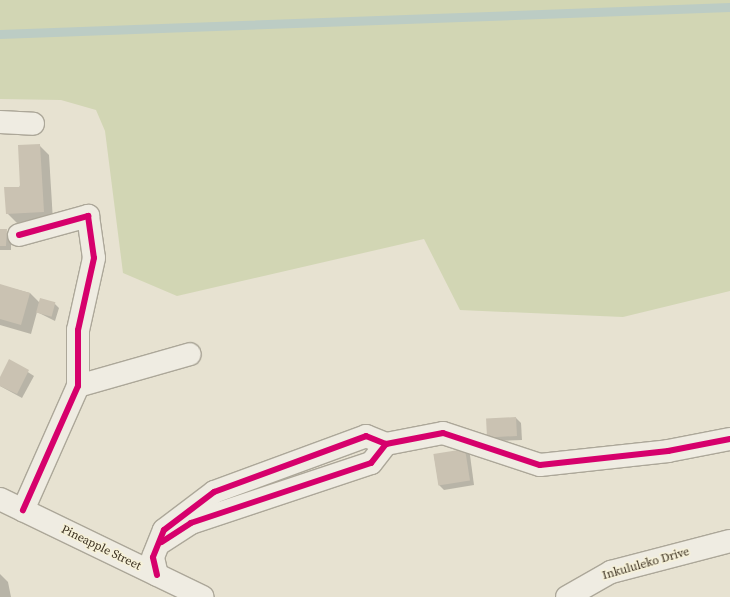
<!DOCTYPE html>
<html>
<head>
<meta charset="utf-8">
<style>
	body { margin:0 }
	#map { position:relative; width:730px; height:597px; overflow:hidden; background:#e7e2d1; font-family:"Source Serif 4",serif }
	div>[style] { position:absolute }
	.green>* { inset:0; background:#d2d6b4 }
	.shadow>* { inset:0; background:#0003 }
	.stream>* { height:9px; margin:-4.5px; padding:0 4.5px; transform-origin:4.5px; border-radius:4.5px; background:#bcccc4 }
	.building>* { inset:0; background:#cac2b2; transform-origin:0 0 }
	.roads { filter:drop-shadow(1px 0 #aca799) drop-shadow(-1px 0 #aca799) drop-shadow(0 1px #aca799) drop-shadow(0 -1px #aca799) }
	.minor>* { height:22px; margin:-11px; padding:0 11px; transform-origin:11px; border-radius:11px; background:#efece2 }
	.cycleway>* { height:6px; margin:-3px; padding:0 3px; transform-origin:3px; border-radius:3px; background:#d6006c }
	span { translate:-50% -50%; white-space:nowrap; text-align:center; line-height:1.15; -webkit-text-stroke:3px #f6f1d8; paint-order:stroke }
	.street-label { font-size:12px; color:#3c3121 }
</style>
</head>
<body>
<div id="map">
	<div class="green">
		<div style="clip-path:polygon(0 0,730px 0,730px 291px,623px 317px,460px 310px,424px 239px,177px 296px,123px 273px,105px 131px,96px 110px,61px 100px,0 99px)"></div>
	</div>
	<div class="shadow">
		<div style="clip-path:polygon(39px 145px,49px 155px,53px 221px,17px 223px,7px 213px)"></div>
		<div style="clip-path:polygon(0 230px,11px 235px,11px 250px,0 250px)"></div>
		<div style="clip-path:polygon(0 285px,30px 293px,40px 303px,54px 303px,59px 308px,55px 321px,37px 312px,31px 334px,0 325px)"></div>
		<div style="clip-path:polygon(9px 360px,34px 376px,22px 398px,0 386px)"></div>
		<div style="clip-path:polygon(516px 418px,521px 423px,522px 440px,493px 441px,488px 436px)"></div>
		<div style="clip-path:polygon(465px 450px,470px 455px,474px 485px,444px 490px,439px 485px,434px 455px)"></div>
		<div style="clip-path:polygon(0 574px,8px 582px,11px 597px,0 597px)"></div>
	</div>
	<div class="stream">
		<div style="left:0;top:34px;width:730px;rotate:-2.12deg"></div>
	</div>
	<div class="building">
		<div style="clip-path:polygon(40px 144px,44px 212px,6px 214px,4px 187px,20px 187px,18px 145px)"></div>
		<div style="clip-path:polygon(0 229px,7px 229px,6px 246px,0 246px)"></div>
		<div style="clip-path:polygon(0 284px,30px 293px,21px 325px,0 319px)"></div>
		<div style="left:40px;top:298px;width:16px;height:15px;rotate:15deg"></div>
		<div style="clip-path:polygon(9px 359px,29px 370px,17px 394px,0 386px,0 377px)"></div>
		<div style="left:516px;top:417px;width:19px;height:30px;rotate:87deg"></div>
		<div style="left:465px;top:449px;width:32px;height:32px;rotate:81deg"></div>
	</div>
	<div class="roads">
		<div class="minor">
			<div style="left:0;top:122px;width:33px;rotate:3deg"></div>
			<div style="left:19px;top:235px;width:72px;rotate:-15.4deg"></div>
			<div style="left:88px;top:216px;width:42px;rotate:81.9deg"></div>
			<div style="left:94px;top:258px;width:74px;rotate:102.5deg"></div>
			<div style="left:78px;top:330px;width:56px;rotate:90deg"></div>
			<div style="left:78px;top:386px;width:136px;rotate:113.9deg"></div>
			<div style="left:78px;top:386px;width:116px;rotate:-15.9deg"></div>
			<div style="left:386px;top:444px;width:58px;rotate:-10.9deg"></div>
			<div style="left:443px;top:433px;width:102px;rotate:18.3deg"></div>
			<div style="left:540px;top:465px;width:129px;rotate:-6.2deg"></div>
			<div style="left:668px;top:451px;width:63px;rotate:-11deg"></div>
			<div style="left:0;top:499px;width:225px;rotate:25.8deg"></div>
			<div style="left:157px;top:575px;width:18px;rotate:-103deg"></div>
			<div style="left:153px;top:557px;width:29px;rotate:-68deg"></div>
			<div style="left:164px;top:530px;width:63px;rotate:-37.2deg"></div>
			<div style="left:214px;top:492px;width:162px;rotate:-20.2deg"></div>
			<div style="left:366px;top:436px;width:22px;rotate:22deg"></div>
			<div style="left:386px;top:444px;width:24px;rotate:128deg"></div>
			<div style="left:371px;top:463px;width:190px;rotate:161.6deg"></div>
			<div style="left:191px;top:523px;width:35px;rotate:147deg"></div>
			<div style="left:567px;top:597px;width:51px;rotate:-29.6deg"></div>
			<div style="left:611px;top:572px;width:123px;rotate:-14.6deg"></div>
		</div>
	</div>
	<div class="cycleway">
		<div style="left:19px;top:235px;width:72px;rotate:-15.4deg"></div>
		<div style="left:88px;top:216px;width:42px;rotate:81.9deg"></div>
		<div style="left:94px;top:258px;width:74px;rotate:102.5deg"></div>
		<div style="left:78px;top:330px;width:56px;rotate:90deg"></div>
		<div style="left:78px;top:386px;width:136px;rotate:113.9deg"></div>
		<div style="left:386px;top:444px;width:58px;rotate:-10.9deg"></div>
		<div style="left:443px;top:433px;width:102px;rotate:18.3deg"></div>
		<div style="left:540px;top:465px;width:129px;rotate:-6.2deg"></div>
		<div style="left:668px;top:451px;width:63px;rotate:-11deg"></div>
		<div style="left:157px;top:575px;width:18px;rotate:-103deg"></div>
		<div style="left:153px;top:557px;width:29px;rotate:-68deg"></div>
		<div style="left:164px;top:530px;width:63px;rotate:-37.2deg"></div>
		<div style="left:214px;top:492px;width:162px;rotate:-20.2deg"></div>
		<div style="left:366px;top:436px;width:22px;rotate:22deg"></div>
		<div style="left:386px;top:444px;width:24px;rotate:128deg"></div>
		<div style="left:371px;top:463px;width:190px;rotate:161.6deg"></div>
		<div style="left:191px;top:523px;width:35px;rotate:147deg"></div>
	</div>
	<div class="street-label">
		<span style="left:101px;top:548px;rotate:26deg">Pineapple Street</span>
		<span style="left:646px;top:564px;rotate:-16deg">Inkululeko Drive</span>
	</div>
</div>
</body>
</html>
